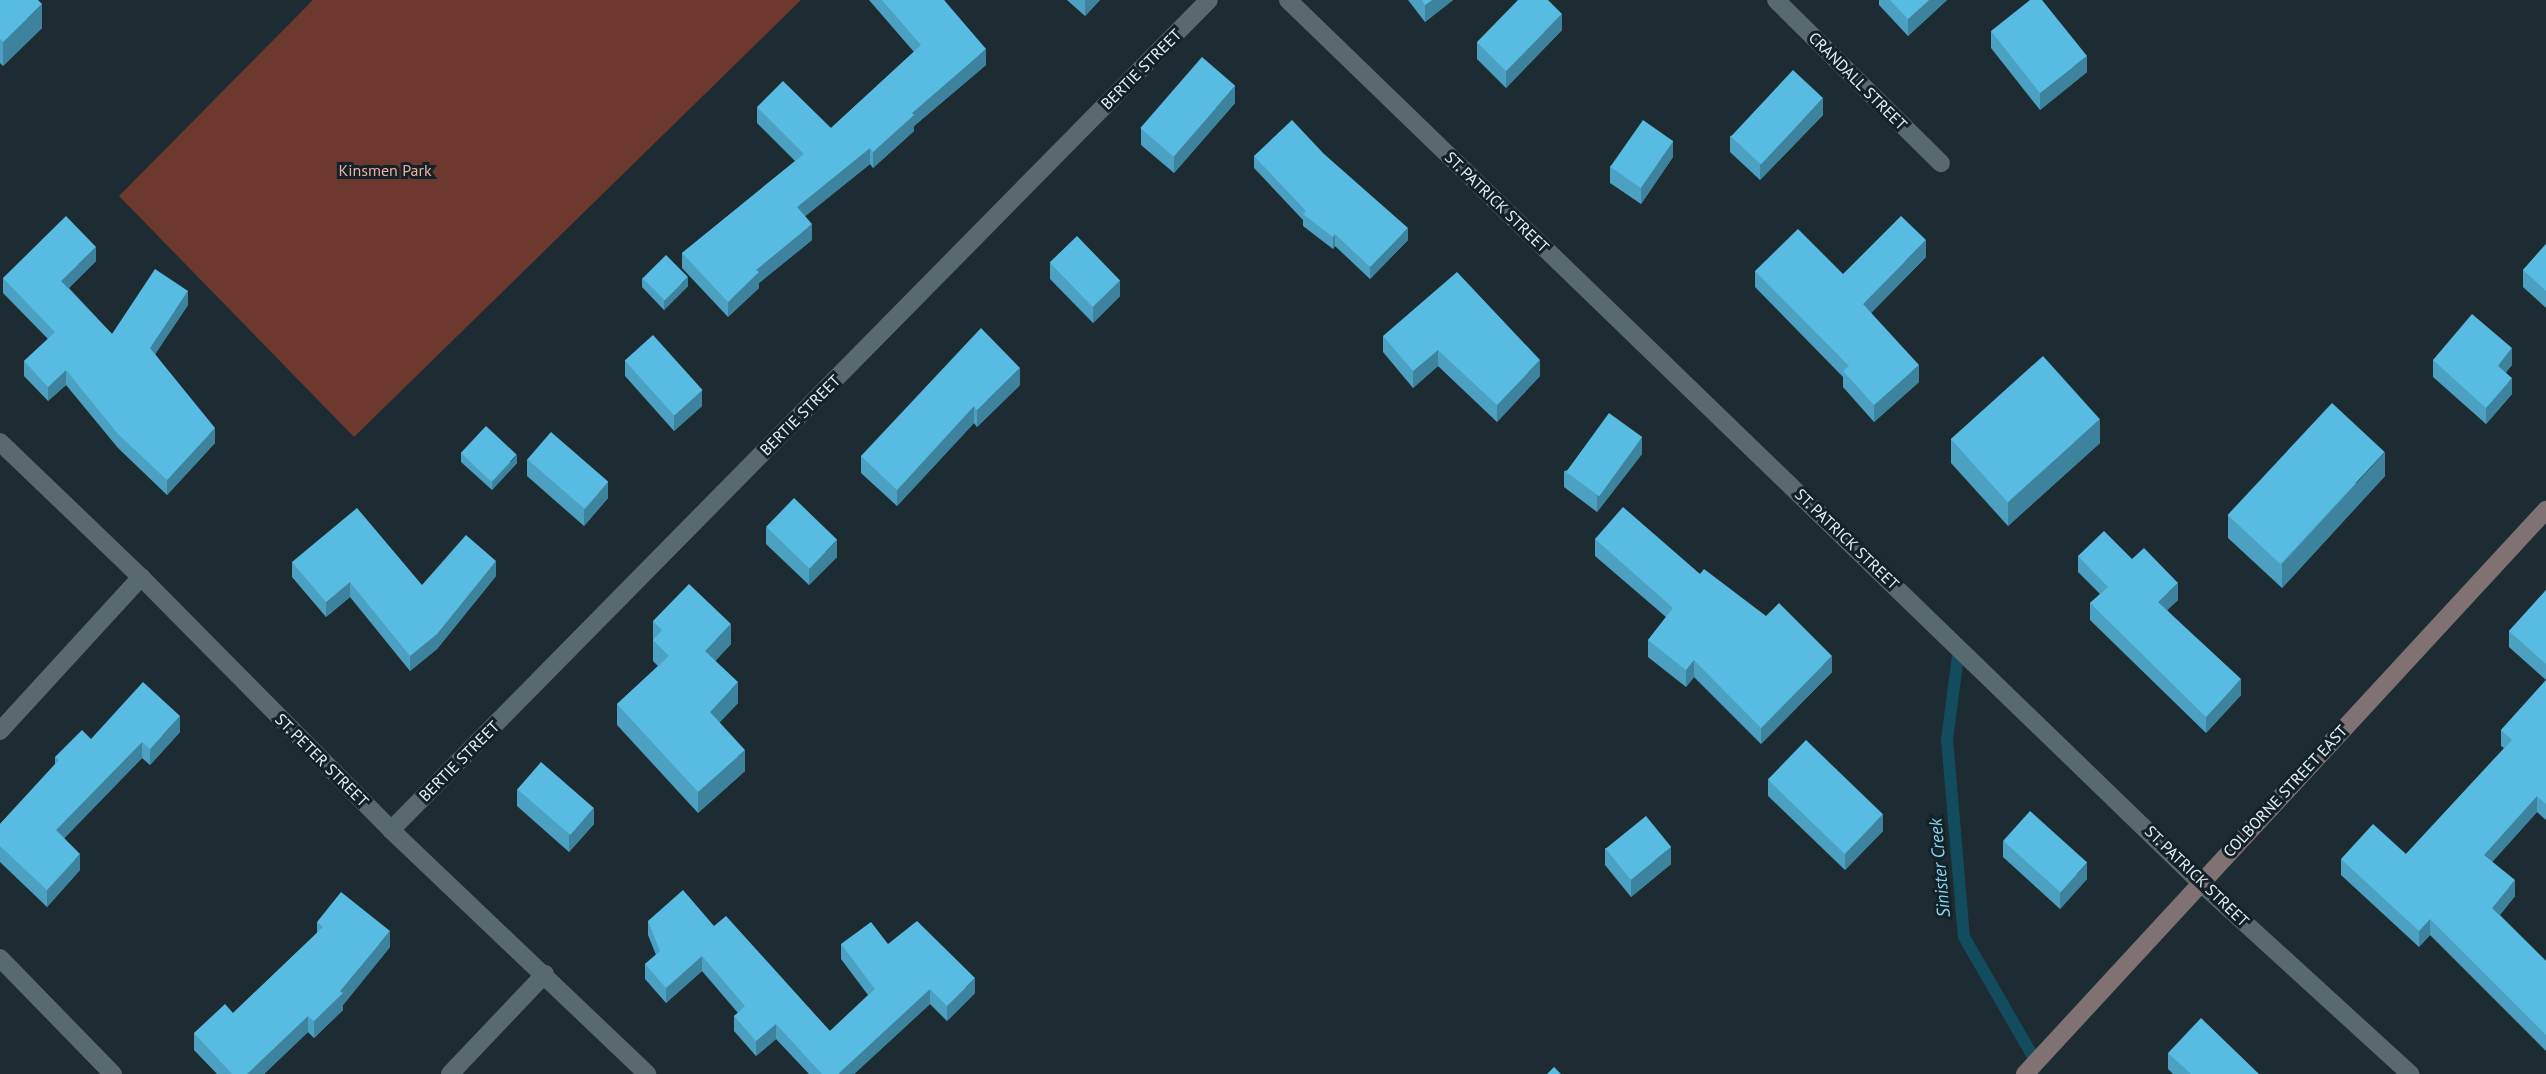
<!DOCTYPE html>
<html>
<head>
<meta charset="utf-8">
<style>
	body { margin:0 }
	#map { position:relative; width:2546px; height:1074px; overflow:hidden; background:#1c2c32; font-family:"PT Sans",sans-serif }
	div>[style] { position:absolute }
	.green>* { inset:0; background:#6d382e }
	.stream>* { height:12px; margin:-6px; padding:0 6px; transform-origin:6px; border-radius:6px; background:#144c5f }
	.street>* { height:18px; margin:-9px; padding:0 9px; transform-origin:9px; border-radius:9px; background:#586970 }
	.secondary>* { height:18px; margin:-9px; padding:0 9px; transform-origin:9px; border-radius:9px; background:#807172 }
	.wall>* { inset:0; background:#4ca1c2 }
	.shaded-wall>* { inset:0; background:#3e839e }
	.building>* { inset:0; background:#58bbe2; transform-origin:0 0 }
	span { translate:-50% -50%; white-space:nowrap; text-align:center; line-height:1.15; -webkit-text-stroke:6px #132228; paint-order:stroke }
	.street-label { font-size:16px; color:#e7f1f6 }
	.park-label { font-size:16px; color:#f2aea1 }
	.water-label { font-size:18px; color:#8ed5f3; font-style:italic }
</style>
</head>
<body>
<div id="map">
	<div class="green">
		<div style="clip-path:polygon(313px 0,801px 0,354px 437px,119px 196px)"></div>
	</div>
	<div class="stream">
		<div style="left:1958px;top:656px;width:84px;rotate:97.5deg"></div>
		<div style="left:1947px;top:739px;width:199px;rotate:85.1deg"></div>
		<div style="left:1964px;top:937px;width:140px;rotate:60deg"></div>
	</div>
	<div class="street">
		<div style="left:1288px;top:0;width:1269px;rotate:44.04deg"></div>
		<div style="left:2200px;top:882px;width:285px;rotate:42.4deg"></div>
		<div style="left:1776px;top:0;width:232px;rotate:44.7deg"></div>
		<div style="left:0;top:442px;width:195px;rotate:43.8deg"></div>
		<div style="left:141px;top:577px;width:356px;rotate:45.3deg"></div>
		<div style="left:391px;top:830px;width:354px;rotate:43.6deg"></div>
		<div style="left:0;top:731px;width:209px;rotate:-47.5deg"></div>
		<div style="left:391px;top:830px;width:1165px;rotate:-45.42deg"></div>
		<div style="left:0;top:958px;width:162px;rotate:45.8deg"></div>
		<div style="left:450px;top:1074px;width:138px;rotate:-46.5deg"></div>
	</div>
	<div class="secondary">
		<div style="left:2025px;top:1074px;width:768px;rotate:-47.27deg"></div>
	</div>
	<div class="wall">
		<div style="clip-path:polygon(0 0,42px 28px,3px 66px,0 63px)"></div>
		<div style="clip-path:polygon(869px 0,944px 0,986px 65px,914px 126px,914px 131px,873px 168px,870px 164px,805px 216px,812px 240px,759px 283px,759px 288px,728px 317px,682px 268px,682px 253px,795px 161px,757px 123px,757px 107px,831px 128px,914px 52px)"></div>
		<div style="clip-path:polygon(1067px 0,1100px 0,1085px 16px)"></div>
		<div style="clip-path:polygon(1408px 0,1453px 0,1425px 22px)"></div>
		<div style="clip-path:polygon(1879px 0,1947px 0,1908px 36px,1879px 5px)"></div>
		<div style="clip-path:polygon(1562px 30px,1506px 88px,1477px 59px,1477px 42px)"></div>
		<div style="clip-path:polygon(1991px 31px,2087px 72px,2040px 110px,1991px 48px)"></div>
		<div style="clip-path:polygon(1235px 103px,1174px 173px,1141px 145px,1141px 128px)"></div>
		<div style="clip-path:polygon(1823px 115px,1760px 180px,1730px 152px,1730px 136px)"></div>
		<div style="clip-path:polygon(1324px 154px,1408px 240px,1370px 279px,1335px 246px,1333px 249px,1303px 226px,1303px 220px,1254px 168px,1254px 156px)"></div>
		<div style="clip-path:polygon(1673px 157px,1641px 204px,1610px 183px,1610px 166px)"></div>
		<div style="clip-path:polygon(2546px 244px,2546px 308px,2523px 287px,2523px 270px)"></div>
		<div style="clip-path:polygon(1926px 257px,1871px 313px,1919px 382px,1874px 422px,1843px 387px,1843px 377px,1755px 287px,1755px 271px,1843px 274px)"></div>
		<div style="clip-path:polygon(96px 261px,69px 288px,112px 334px,188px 305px,155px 354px,215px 443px,167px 495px,118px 448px,66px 385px,48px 401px,24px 376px,24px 361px,48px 339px,3px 293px,3px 278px)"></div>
		<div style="clip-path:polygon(1050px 263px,1120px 296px,1093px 323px,1050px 279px)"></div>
		<div style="clip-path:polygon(642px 278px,688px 286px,664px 310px,642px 287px)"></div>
		<div style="clip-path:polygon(1383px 336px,1540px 376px,1497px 422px,1438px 366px,1413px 388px,1383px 352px)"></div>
		<div style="clip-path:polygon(625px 360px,702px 406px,674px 431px,625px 376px)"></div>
		<div style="clip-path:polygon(2433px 360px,2512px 365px,2506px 372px,2512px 394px,2486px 424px,2433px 377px)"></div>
		<div style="clip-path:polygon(1020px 385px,977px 427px,974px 423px,897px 506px,861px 473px,861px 456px)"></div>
		<div style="clip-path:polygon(1951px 439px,2100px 443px,2008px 526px,1951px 463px)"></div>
		<div style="clip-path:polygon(461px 453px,517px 463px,492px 490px,461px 462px)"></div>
		<div style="clip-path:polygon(1642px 454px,1597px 512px,1564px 487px,1564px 471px)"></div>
		<div style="clip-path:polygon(527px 459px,608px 498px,584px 526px,527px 476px)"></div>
		<div style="clip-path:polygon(2385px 476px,2282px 588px,2228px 538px,2228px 515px)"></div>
		<div style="clip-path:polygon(766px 527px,837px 557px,809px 585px,766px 544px)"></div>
		<div style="clip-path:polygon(1595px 539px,1700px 574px,1832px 672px,1761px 744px,1694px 677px,1686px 687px,1648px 657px,1648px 640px,1666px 617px,1595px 556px)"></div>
		<div style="clip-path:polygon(2078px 556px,2132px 559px,2178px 600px,2167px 610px,2241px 695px,2206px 733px,2090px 620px,2090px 603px,2100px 594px,2078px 572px)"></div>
		<div style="clip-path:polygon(292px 562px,422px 585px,496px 576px,437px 649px,410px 671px,350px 597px,326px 617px,292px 577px)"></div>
		<div style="clip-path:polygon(2546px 590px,2546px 820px,2537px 812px,2492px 862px,2515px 896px,2500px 915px,2546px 961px,2546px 1051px,2430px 935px,2419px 947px,2341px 875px,2341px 859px,2406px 854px,2504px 748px,2501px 746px,2501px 730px,2546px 680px,2509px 647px,2509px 631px)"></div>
		<div style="clip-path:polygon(653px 621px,731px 644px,715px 661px,738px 703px,719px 722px,745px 771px,698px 813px,617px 725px,617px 704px,658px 666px,653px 661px)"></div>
		<div style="clip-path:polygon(180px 732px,150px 765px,142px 758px,64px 838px,80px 870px,47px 907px,0 862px,0 824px,55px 764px,55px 757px)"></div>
		<div style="clip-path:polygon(1768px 780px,1883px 831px,1845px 870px,1768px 796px)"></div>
		<div style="clip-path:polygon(517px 789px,594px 824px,569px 852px,517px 806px)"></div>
		<div style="clip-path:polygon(2003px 841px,2087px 879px,2060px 909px,2003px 857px)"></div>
		<div style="clip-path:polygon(1605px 848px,1671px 864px,1631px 897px,1605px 865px)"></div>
		<div style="clip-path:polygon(648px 921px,714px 926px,830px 1031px,868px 995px,841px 959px,841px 944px,888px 944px,975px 993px,947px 1021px,930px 1004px,854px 1074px,809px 1074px,776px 1039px,756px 1056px,734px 1031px,734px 1016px,738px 1013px,702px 971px,666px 1003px,645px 979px,645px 964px,656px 955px,648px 935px)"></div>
		<div style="clip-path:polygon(317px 922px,390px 947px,343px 1005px,343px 1010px,314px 1038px,308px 1032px,264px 1074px,217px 1074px,194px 1050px,194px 1033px,233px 1013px,317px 933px)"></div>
		<div style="clip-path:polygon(2168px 1053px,2259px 1074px,2173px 1074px,2168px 1069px)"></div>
	</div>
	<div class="shaded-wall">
		<div style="clip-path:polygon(1085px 0,1100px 0,1085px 16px)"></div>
		<div style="clip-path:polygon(1432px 0,1453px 0,1425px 22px,1425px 5px)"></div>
		<div style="clip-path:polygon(1929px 0,1947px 0,1908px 36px,1908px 19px)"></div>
		<div style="clip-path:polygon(42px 4px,42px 28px,3px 66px,3px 42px)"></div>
		<div style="clip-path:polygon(1562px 14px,1562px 30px,1506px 88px,1506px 71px)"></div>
		<div style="clip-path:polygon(986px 49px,986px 65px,914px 126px,914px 131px,873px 168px,873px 152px,912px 113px)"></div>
		<div style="clip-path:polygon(2087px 56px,2087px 72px,2040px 110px,2040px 93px)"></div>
		<div style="clip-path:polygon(1235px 86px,1235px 103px,1174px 173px,1174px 156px)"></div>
		<div style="clip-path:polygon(1823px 98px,1823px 115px,1760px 180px,1760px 164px)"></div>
		<div style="clip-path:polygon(1673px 141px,1673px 157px,1641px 204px,1641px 188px)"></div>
		<div style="clip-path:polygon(870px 148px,870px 164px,797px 223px,797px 207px)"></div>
		<div style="clip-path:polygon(812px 224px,812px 240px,759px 283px,759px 288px,728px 317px,728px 302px,756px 270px)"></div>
		<div style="clip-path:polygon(1408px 228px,1408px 240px,1370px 279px,1370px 267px)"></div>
		<div style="clip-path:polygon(1335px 234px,1335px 246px,1333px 249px,1333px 237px)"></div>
		<div style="clip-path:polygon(1926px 240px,1926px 257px,1863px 321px,1863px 304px)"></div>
		<div style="clip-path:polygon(96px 247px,96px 261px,61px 295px,61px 281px)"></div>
		<div style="clip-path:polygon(688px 277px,688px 286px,664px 310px,664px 301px)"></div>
		<div style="clip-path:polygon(1120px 280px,1120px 296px,1093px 323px,1093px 306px)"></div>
		<div style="clip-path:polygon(188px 291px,188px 305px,150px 362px,150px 348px)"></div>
		<div style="clip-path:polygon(2512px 348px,2512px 365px,2498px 382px,2498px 366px)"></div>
		<div style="clip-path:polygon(1438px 350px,1438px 366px,1413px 388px,1413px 371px)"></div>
		<div style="clip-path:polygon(1540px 360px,1540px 376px,1497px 422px,1497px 405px)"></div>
		<div style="clip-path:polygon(1919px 365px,1919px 382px,1874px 422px,1874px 405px)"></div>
		<div style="clip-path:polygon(1020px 368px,1020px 385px,977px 427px,977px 410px)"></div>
		<div style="clip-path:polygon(66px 370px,66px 385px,48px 401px,48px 387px)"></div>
		<div style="clip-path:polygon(2512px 378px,2512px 394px,2486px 424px,2486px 408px)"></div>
		<div style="clip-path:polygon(702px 390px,702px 406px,674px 431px,674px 414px)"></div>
		<div style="clip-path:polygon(974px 406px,974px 423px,897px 506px,897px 490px)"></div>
		<div style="clip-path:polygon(2100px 419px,2100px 443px,2008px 526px,2008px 502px)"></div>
		<div style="clip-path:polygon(215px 428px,215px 443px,167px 495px,167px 480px)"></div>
		<div style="clip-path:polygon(1642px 437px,1642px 454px,1597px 512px,1597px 496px)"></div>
		<div style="clip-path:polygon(2385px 452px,2385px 476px,2282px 588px,2282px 564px)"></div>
		<div style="clip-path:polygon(517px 455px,517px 463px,492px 490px,492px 482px)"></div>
		<div style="clip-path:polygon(608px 482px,608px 498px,584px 526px,584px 509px)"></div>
		<div style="clip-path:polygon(837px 540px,837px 557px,809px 585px,809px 569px)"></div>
		<div style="clip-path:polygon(496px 561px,496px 576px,437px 649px,410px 671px,410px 656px)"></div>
		<div style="clip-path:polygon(350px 582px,350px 597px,326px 617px,326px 602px)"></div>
		<div style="clip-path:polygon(2178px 583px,2178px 600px,2158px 619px,2158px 602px)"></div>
		<div style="clip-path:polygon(731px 624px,731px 644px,705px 672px,705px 651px)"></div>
		<div style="clip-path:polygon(1832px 656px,1832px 672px,1761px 744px,1761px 728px)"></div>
		<div style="clip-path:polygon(1694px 660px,1694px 677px,1686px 687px,1686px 670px)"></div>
		<div style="clip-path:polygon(2241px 679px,2241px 695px,2206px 733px,2206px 717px)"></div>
		<div style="clip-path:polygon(738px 682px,738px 703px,710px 733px,710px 712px)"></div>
		<div style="clip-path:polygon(180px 716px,180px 732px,150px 765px,150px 749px)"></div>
		<div style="clip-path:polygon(142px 742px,142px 758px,56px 847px,56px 830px)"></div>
		<div style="clip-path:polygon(745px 750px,745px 771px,698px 813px,698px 792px)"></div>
		<div style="clip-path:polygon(2537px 796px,2537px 812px,2484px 871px,2484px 855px)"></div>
		<div style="clip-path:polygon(594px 808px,594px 824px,569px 852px,569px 835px)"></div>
		<div style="clip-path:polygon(1883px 814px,1883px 831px,1845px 870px,1845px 853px)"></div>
		<div style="clip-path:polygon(1671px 847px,1671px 864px,1631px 897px,1631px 880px)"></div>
		<div style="clip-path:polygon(80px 854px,80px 870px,47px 907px,47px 890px)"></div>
		<div style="clip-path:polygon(2087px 863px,2087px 879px,2060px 909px,2060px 893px)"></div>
		<div style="clip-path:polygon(2515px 880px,2515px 896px,2492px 924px,2492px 908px)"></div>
		<div style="clip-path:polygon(2430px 919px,2430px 935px,2419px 947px,2419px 931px)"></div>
		<div style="clip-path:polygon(390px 931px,390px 947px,343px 1005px,343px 1010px,314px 1038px,314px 1021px,340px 991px)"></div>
		<div style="clip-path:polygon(702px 956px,702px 971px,666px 1003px,666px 988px)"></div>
		<div style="clip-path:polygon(975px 978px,975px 993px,947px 1021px,947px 1006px)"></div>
		<div style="clip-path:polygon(930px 989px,930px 1004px,854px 1074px,838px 1074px)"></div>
		<div style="clip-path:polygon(308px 1016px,308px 1032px,264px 1074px,247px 1074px)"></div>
		<div style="clip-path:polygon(776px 1024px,776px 1039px,756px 1056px,756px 1041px)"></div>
	</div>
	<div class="building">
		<div style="clip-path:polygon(0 0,38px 0,42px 4px,3px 42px,0 39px)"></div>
		<div style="clip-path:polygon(882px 0,944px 0,986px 49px,912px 113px,914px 115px,873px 152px,870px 148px,797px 207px,812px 224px,756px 270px,759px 272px,728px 302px,682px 253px,804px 154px,757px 107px,783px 81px,831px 128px,921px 45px)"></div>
		<div style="clip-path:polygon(1422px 0,1432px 0,1425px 5px)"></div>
		<div style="clip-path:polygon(1518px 0,1548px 0,1562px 14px,1506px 71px,1477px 42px)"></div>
		<div style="clip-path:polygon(1890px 0,1929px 0,1908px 19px)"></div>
		<div style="clip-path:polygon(2030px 0,2042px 0,2087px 56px,2040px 93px,1991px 31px)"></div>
		<div style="left:1202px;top:57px;width:44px;height:94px;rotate:41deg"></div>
		<div style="left:1793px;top:70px;width:41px;height:91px;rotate:43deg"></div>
		<div style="clip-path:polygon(1292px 120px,1324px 154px,1408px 228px,1370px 267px,1335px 234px,1333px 237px,1303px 214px,1306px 211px,1254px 156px)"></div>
		<div style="left:1643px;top:120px;width:37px;height:57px;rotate:35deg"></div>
		<div style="clip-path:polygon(66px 216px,96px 247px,61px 281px,112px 334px,155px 269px,188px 291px,150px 348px,215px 428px,167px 480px,118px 434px,66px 370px,48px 387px,24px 361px,55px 332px,3px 278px)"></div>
		<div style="clip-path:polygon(1901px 216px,1926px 240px,1863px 304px,1919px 365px,1874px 405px,1843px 371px,1849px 366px,1755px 271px,1798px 229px,1843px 274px)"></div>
		<div style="left:1077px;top:236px;width:62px;height:38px;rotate:46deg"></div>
		<div style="clip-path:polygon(2546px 244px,2546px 291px,2523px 270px)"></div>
		<div style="left:666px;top:255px;width:31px;height:33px;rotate:45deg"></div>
		<div style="clip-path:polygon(1457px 272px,1540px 360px,1497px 405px,1438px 350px,1413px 371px,1383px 336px)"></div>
		<div style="clip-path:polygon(2472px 314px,2512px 348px,2498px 366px,2512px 378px,2486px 408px,2433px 360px)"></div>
		<div style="clip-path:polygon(981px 328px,1020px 368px,977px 410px,974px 406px,897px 490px,861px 456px)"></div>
		<div style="left:653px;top:335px;width:74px;height:38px;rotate:48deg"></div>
		<div style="left:2043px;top:356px;width:85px;height:124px;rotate:48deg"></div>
		<div style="left:2332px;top:403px;width:72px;height:153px;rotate:43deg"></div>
		<div style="left:1609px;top:413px;width:41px;height:73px;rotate:36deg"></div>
		<div style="left:486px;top:426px;width:42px;height:37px;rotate:43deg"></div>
		<div style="left:551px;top:432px;width:76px;height:36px;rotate:41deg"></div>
		<div style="left:794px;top:498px;width:60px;height:40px;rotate:44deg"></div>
		<div style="clip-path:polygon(1623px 507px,1700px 574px,1704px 569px,1766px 616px,1779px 603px,1832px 656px,1761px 728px,1694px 660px,1686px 670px,1648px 640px,1673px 608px,1595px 539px)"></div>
		<div style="clip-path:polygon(357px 508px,422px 585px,466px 535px,496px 561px,437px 634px,410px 656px,350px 582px,326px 602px,292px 562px)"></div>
		<div style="clip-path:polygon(2104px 531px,2132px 559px,2144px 548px,2178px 583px,2158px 602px,2241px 679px,2206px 717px,2090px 603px,2108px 587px,2078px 556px)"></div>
		<div style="clip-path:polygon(689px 584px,731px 624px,705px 651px,738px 682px,710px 712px,745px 750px,698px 792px,617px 704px,669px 656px,653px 640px,662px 630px,653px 621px)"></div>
		<div style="clip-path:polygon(2546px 590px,2546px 664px,2509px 631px)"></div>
		<div style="clip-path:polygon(2546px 680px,2546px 804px,2537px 796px,2484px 855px,2515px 880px,2492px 908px,2546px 961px,2546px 1035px,2430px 919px,2419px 931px,2341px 859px,2373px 824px,2406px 854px,2512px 740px,2501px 730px)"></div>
		<div style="clip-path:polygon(143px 682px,180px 716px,150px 749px,142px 742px,56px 830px,80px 854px,47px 890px,0 846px,0 824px,59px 760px,55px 757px,82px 730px,91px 739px)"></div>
		<div style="left:1806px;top:740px;width:107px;height:55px;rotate:44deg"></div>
		<div style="left:541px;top:762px;width:70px;height:36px;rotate:41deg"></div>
		<div style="left:2030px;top:811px;width:77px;height:40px;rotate:42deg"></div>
		<div style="left:1646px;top:816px;width:40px;height:52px;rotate:51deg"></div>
		<div style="clip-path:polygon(683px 890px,714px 926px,726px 916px,830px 1031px,875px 989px,841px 944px,871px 922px,888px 944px,917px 921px,975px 978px,947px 1006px,930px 989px,838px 1074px,822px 1074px,776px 1024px,756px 1041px,734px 1016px,745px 1006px,702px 956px,666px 988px,645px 964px,660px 951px,648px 921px)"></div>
		<div style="clip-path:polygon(341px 892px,390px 931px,340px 991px,343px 993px,314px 1021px,308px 1016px,247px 1074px,232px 1074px,194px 1033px,225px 1004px,233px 1013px,323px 927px,317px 922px)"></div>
		<div style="clip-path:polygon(2201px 1018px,2259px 1074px,2191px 1074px,2168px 1053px)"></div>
		<div style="clip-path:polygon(1554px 1067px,1561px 1074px,1547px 1074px)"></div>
	</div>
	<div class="street-label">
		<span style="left:1141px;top:69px;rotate:-45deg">BERTIE STREET</span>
		<span style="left:1858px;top:81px;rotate:45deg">CRANDALL STREET</span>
		<span style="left:1497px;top:202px;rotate:44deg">ST. PATRICK STREET</span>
		<span style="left:800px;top:415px;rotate:-45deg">BERTIE STREET</span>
		<span style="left:1847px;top:539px;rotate:44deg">ST. PATRICK STREET</span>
		<span style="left:322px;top:760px;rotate:45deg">ST. PETER STREET</span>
		<span style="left:459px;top:761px;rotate:-45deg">BERTIE STREET</span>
		<span style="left:2285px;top:791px;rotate:-47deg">COLBORNE STREET EAST</span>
		<span style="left:2197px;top:876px;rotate:44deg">ST. PATRICK STREET</span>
	</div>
	<div class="park-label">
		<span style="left:385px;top:170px">Kinsmen Park</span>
	</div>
	<div class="water-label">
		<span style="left:1940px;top:868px;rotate:-95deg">Sinister Creek</span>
	</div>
</div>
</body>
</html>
